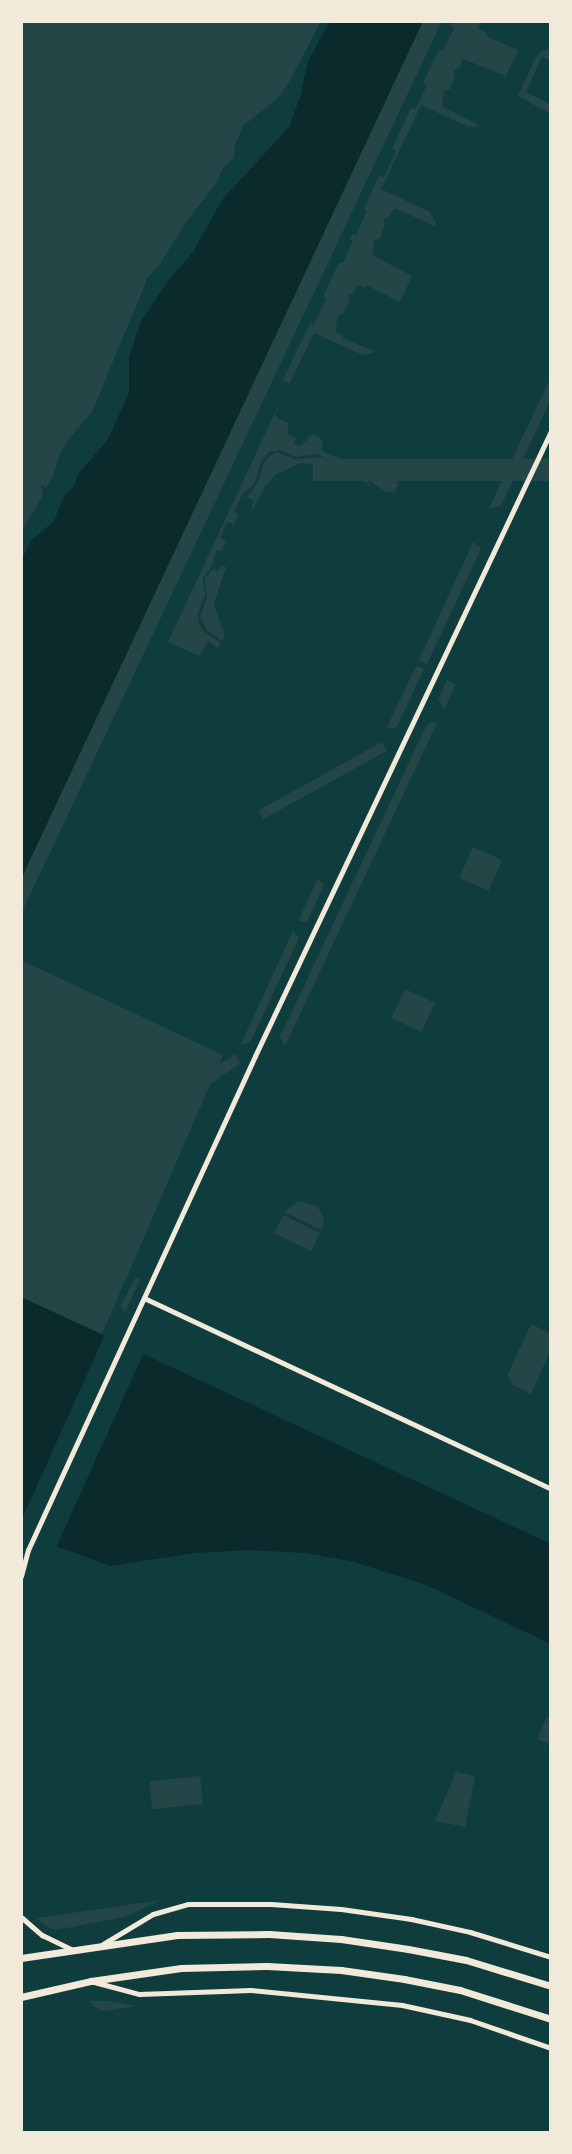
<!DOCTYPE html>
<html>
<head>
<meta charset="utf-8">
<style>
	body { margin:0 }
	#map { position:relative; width:572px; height:2154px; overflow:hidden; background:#0f3d3e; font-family:"Fira Sans Condensed",sans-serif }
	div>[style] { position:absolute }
	.green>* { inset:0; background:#244646; transform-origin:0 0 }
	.water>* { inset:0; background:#0a2a2b }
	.pier>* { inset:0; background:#0f3d3e }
	.minor>* { height:5px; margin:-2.5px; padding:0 2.5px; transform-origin:2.5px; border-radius:2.5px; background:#f1e9da }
	.tertiary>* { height:7px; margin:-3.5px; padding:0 3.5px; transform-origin:3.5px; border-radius:3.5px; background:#f1e9da }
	span { translate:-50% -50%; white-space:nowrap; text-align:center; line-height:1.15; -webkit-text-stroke:5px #f1e9da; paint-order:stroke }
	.frame { position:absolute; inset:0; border:23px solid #f1e9da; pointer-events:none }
</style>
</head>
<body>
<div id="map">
	<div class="green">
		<div style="clip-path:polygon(21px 21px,321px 21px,287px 86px,277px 99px,243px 126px,234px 148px,234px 158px,223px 168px,217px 182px,184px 225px,160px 264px,148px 277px,92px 412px,68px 440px,59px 455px,52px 479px,46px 487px,41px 485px,43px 495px,21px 533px)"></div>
		<div style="clip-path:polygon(423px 21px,442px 21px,21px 914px,21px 879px)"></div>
		<div style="clip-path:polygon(452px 21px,481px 21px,478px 28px,487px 33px,486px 36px,518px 50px,506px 76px,463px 59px,459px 68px,454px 70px,455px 76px,450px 89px,444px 91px,442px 106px,480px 126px,469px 127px,421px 105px,381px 189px,430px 212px,436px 223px,435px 226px,394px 208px,389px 217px,383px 220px,385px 225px,380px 238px,374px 240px,372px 255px,412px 276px,400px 302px,366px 285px,365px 288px,357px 285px,353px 294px,348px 295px,349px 302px,343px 314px,338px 316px,336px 332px,343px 335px,342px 338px,376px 352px,363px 355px,314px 333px,287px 389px,289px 383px,283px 380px,310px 323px,314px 324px,326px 299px,323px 297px,339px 262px,343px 263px,353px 241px,350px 239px,352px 234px,356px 235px,367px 211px,364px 209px,379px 176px,384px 177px,396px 151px,392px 149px,411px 108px,416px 109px,427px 85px,423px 83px,439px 49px,443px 51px,454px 28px,450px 25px)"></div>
		<div style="clip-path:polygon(542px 50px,551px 50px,551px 61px,542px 57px,526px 92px,551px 104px,551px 114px,518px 96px,536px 56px)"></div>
		<div style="clip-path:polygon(551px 377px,551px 399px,501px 506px,489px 508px)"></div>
		<div style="clip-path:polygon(279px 404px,275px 416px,288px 423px,288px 434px,296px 438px,294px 444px,300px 447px,310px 436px,316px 435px,323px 441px,321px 450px,390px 482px,394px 476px,398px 485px,394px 492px,386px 492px,360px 474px,316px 454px,296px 457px,280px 450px,269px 452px,261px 462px,255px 483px,242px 495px,234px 512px,238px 515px,234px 524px,227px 522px,220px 538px,226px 541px,221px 551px,217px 550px,211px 568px,203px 578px,205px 595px,198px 613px,199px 623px,203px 631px,221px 643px,218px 649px,209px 641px,199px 656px,168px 642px)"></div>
		<div style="clip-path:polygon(276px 452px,295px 459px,320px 457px,359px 475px,373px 486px,331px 466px,301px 463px,275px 475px,264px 488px,254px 508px,251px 507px,254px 500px,247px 497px,257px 484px,265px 460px)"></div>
		<div style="left:551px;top:459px;width:22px;height:238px;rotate:90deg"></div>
		<div style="clip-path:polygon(473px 542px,481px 549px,427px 664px,419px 660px)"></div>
		<div style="clip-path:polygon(221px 565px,226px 567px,214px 603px,225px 636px,222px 641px,206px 629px,200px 617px,207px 598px,205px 578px,213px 569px,218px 571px)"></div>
		<div style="clip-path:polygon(416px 666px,424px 669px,397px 727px,386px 729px)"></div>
		<div style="clip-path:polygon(447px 680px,456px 684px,444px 710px,438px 699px)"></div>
		<div style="clip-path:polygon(432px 722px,437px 723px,285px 1046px,280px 1037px,426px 726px)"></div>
		<div style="left:382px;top:742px;width:10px;height:141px;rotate:61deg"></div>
		<div style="left:473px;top:847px;width:32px;height:34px;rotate:24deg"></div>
		<div style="clip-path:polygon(318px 878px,324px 885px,307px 922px,298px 921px)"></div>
		<div style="clip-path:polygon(293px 931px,299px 938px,250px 1043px,241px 1044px)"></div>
		<div style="clip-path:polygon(21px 960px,223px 1055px,102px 1334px,21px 1297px)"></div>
		<div style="left:405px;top:989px;width:33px;height:32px;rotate:25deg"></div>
		<div style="left:235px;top:1054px;width:11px;height:224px;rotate:56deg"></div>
		<div style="clip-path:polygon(299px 1201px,317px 1206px,324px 1217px,322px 1230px,284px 1212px)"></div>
		<div style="left:283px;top:1215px;width:41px;height:20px;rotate:26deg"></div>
		<div style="clip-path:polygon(136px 1277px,140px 1279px,125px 1312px,120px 1306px)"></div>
		<div style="clip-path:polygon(531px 1324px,551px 1334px,551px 1349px,531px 1394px,513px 1385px,507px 1376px)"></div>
		<div style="clip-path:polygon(547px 1717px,551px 1719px,551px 1745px,537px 1739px)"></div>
		<div style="clip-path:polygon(456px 1772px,475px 1776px,465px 1827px,435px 1821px)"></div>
		<div style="left:200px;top:1776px;width:28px;height:51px;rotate:84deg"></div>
		<div style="clip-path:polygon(161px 1900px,125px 1917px,56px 1930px,45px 1926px,37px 1918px)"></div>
		<div style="clip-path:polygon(91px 2001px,108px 2001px,137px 2006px,103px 2011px,93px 2006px)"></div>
	</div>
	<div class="water">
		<div style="clip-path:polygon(330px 21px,423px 21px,21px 879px,21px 561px,31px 541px,54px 521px,64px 496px,74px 486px,79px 473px,107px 441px,129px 393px,129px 357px,140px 323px,168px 281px,193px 252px,222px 200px,289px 127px,300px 97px,308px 61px)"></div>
		<div style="clip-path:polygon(21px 1297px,551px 1544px,551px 1644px,426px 1585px,355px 1562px,305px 1553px,249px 1550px,195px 1553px,110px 1566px,21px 1533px)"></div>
	</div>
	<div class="pier">
		<div style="clip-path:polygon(106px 1332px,145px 1350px,55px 1550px,21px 1536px,21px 1521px)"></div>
	</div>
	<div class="minor">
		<div style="left:144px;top:1298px;width:450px;rotate:25.1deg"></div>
		<div style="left:21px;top:1576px;width:27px;rotate:-75deg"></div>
		<div style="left:28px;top:1550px;width:544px;rotate:-65.32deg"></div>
		<div style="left:255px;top:1056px;width:692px;rotate:-64.66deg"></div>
		<div style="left:21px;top:1917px;width:28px;rotate:41deg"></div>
		<div style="left:42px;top:1935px;width:32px;rotate:26deg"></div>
		<div style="left:103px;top:1944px;width:58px;rotate:-31deg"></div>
		<div style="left:153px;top:1914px;width:36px;rotate:-16deg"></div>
		<div style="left:188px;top:1904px;width:83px"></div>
		<div style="left:271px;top:1904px;width:70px;rotate:4.1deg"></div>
		<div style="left:341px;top:1909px;width:71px;rotate:8.1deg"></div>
		<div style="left:411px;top:1919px;width:60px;rotate:12.4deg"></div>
		<div style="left:470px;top:1932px;width:85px;rotate:17.2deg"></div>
		<div style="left:94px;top:1982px;width:47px;rotate:14.9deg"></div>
		<div style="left:139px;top:1994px;width:112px;rotate:-2deg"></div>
		<div style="left:251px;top:1990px;width:152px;rotate:5.7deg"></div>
		<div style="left:402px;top:2005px;width:70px;rotate:12.4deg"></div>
		<div style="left:470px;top:2020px;width:86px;rotate:19.1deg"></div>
	</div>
	<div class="tertiary">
		<div style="left:21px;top:1958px;width:158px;rotate:-8.4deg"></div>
		<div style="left:177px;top:1935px;width:92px;rotate:-0.6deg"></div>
		<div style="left:269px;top:1934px;width:72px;rotate:4deg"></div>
		<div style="left:341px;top:1939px;width:68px;rotate:8.5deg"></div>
		<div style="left:408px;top:1949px;width:59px;rotate:10.7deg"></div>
		<div style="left:466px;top:1960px;width:89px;rotate:17deg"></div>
		<div style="left:21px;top:1997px;width:72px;rotate:-12.9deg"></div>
		<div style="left:91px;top:1981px;width:91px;rotate:-8.2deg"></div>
		<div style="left:181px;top:1968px;width:86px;rotate:-1.3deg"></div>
		<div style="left:267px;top:1966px;width:74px;rotate:3.1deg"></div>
		<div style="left:341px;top:1970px;width:64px;rotate:8.1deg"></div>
		<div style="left:404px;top:1979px;width:57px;rotate:11.1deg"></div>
		<div style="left:460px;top:1990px;width:96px;rotate:17.7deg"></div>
	</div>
	<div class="frame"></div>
</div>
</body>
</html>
